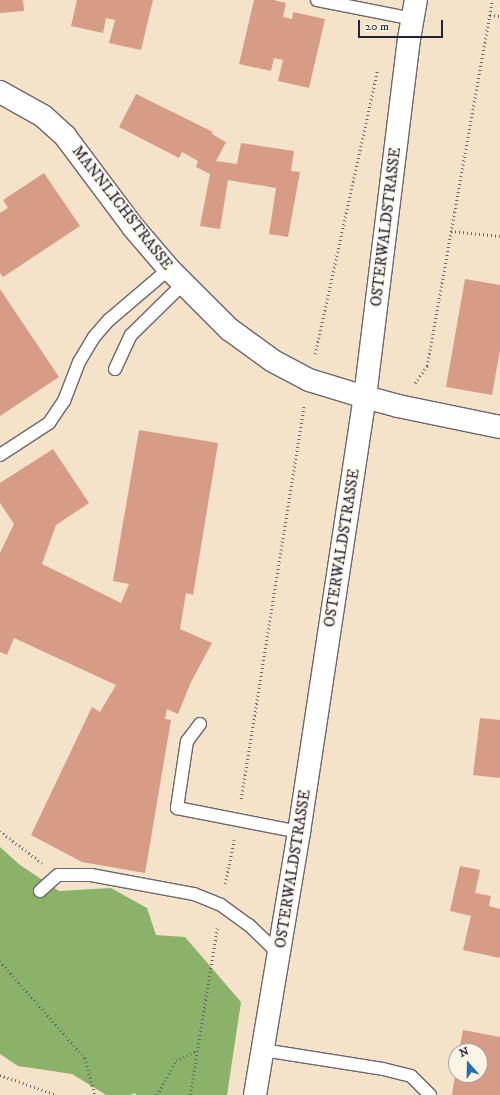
<!DOCTYPE html>
<html>
<head>
<meta charset="utf-8">
<style>
	body { margin:0 }
	#map { position:relative; width:500px; height:1095px; overflow:hidden; background:#f5e3c9; font-family:"IM FELL DW Pica",serif }
	div>[style] { position:absolute }
	.forest>* { inset:0; background:#8ab268 }
	.building>* { inset:0; background:#d69c86 }
	.path>* { height:2.5px; margin-top:-1.25px; transform-origin:0; background:repeating-linear-gradient(90deg,#6c666d 0 1px,transparent 0 4px) }
	.roads { filter:drop-shadow(1px 0 #6c666d) drop-shadow(-1px 0 #6c666d) drop-shadow(0 1px #6c666d) drop-shadow(0 -1px #6c666d) }
	.service>* { height:12px; margin:-6px; padding:0 6px; transform-origin:6px; border-radius:6px; background:#fff }
	.minor>* { height:22px; margin:-11px; padding:0 11px; transform-origin:11px; border-radius:11px; background:#fff }
	span { translate:-50% -50%; white-space:nowrap; text-align:center; line-height:1.15; -webkit-text-stroke:3px #fcf5e5; paint-order:stroke }
	.street-label { font-size:15px; color:#22223b }
	.north { position:absolute; left:448px; top:1043px; width:40px; height:40px; box-sizing:border-box; background:#fcf5e5; border:1px solid #a5a1a1; border-radius:50%; rotate:340deg; font-size:11px; font-weight:700; line-height:16px; text-align:center; color:#22223b }
	.north::after { content:''; display:block; margin:auto; width:14px; height:18px; background:#1f6fb2; clip-path:polygon(50% 0,100% 100%,50% 72%,0 100%) }
	.scale { position:absolute; left:358px; top:20px; width:85px; height:18px; box-sizing:border-box; border:2px solid #22223b; border-top:0; padding-left:5px; font-size:12px; line-height:14px; white-space:nowrap; color:#22223b; -webkit-text-stroke:3px #fcf5e5; paint-order:stroke }
</style>
</head>
<body>
<div id="map">
	<div class="forest">
		<div style="clip-path:polygon(0 847px,20px 865px,59px 891px,111px 888px,147px 908px,156px 935px,185px 937px,241px 1002px,227px 1095px,136px 1095px,135px 1093px,130px 1095px,106px 1095px,72px 1074px,18px 1066px,0 1054px)"></div>
	</div>
	<div class="building">
		<div style="clip-path:polygon(0 0,23px 0,24px 11px,0 13px)"></div>
		<div style="clip-path:polygon(77px 0,153px 0,141px 50px,109px 43px,115px 20px,106px 18px,103px 33px,71px 26px)"></div>
		<div style="clip-path:polygon(254px 0,273px 0,286px 3px,283px 17px,292px 19px,293px 12px,325px 19px,309px 88px,278px 81px,283px 60px,274px 58px,271px 71px,239px 64px)"></div>
		<div style="clip-path:polygon(136px 94px,213px 132px,212px 134px,226px 142px,216px 161px,237px 164px,241px 143px,294px 151px,291px 171px,300px 172px,288px 237px,269px 234px,276px 188px,228px 180px,220px 229px,200px 226px,210px 174px,196px 167px,198px 161px,182px 152px,179px 158px,119px 127px)"></div>
		<div style="clip-path:polygon(44px 173px,80px 226px,3px 277px,0 273px,0 213px,8px 208px,3px 200px)"></div>
		<div style="clip-path:polygon(465px 279px,500px 285px,500px 350px,492px 395px,446px 387px)"></div>
		<div style="clip-path:polygon(0 289px,59px 377px,0 416px)"></div>
		<div style="clip-path:polygon(139px 430px,218px 443px,193px 595px,186px 593px,180px 629px,212px 643px,191px 682px,178px 714px,167px 709px,165px 719px,171px 720px,145px 873px,82px 862px,31px 835px,92px 707px,100px 712px,116px 685px,14px 638px,7px 655px,0 652px,0 553px,14px 524px,0 503px,0 483px,53px 449px,89px 503px,56px 525px,42px 564px,121px 603px,129px 584px,113px 581px)"></div>
		<div style="clip-path:polygon(480px 718px,500px 720px,500px 778px,473px 775px)"></div>
		<div style="clip-path:polygon(460px 866px,480px 870px,475px 893px,491px 896px,489px 906px,500px 909px,500px 958px,463px 950px,471px 916px,450px 911px)"></div>
		<div style="clip-path:polygon(463px 1030px,500px 1037px,500px 1095px,452px 1095px,455px 1075px,480px 1075px,480px 1051px,459px 1051px)"></div>
	</div>
	<div class="path">
		<div style="left:490px;top:15px;width:10px;rotate:6deg"></div>
		<div style="left:451px;top:231px;width:49px;rotate:5.8deg"></div>
		<div style="left:315px;top:354px;width:290px;rotate:-77.6deg"></div>
		<div style="left:415px;top:383px;width:21px;rotate:-55deg"></div>
		<div style="left:427px;top:366px;width:372px;rotate:-79.9deg"></div>
		<div style="left:241px;top:799px;width:398px;rotate:-80.9deg"></div>
		<div style="left:0;top:831px;width:53px;rotate:37.3deg"></div>
		<div style="left:225px;top:884px;width:45px;rotate:-78.4deg"></div>
		<div style="left:0;top:961px;width:129px;rotate:48.8deg"></div>
		<div style="left:85px;top:1058px;width:38px;rotate:75deg"></div>
		<div style="left:0;top:1075px;width:60px;rotate:19.3deg"></div>
		<div style="left:157px;top:1095px;width:39px;rotate:-61deg"></div>
		<div style="left:176px;top:1061px;width:22px;rotate:-27deg"></div>
		<div style="left:190px;top:1095px;width:169px;rotate:-80.8deg"></div>
	</div>
	<div class="roads">
		<div class="service">
			<div style="left:317px;top:0;width:98px;rotate:11.2deg"></div>
			<div style="left:115px;top:369px;width:38px;rotate:-65deg"></div>
			<div style="left:131px;top:335px;width:74px;rotate:-44.5deg"></div>
			<div style="left:0;top:455px;width:59px;rotate:-33.1deg"></div>
			<div style="left:49px;top:423px;width:27px;rotate:-56deg"></div>
			<div style="left:64px;top:401px;width:42px;rotate:-69deg"></div>
			<div style="left:79px;top:362px;width:29px;rotate:-59deg"></div>
			<div style="left:94px;top:337px;width:23px;rotate:-49deg"></div>
			<div style="left:109px;top:320px;width:79px;rotate:-40.4deg"></div>
			<div style="left:200px;top:724px;width:21px;rotate:127deg"></div>
			<div style="left:187px;top:741px;width:68px;rotate:98.5deg"></div>
			<div style="left:177px;top:808px;width:124px;rotate:11.1deg"></div>
			<div style="left:40px;top:891px;width:24px;rotate:-42deg"></div>
			<div style="left:58px;top:875px;width:33px"></div>
			<div style="left:91px;top:875px;width:105px;rotate:10.5deg"></div>
			<div style="left:194px;top:894px;width:29px;rotate:22deg"></div>
			<div style="left:221px;top:905px;width:34px;rotate:36deg"></div>
			<div style="left:249px;top:925px;width:42px;rotate:44deg"></div>
			<div style="left:263px;top:1050px;width:121px;rotate:9deg"></div>
			<div style="left:383px;top:1069px;width:29px;rotate:14deg"></div>
			<div style="left:411px;top:1076px;width:27px;rotate:45deg"></div>
		</div>
		<div class="minor">
			<div style="left:0;top:92px;width:49px;rotate:29.2deg"></div>
			<div style="left:43px;top:116px;width:30px;rotate:42deg"></div>
			<div style="left:65px;top:136px;width:114px;rotate:53.2deg"></div>
			<div style="left:133px;top:227px;width:55px;rotate:49.4deg"></div>
			<div style="left:169px;top:269px;width:85px;rotate:45deg"></div>
			<div style="left:229px;top:329px;width:54px;rotate:36deg"></div>
			<div style="left:273px;top:361px;width:41px;rotate:27.8deg"></div>
			<div style="left:309px;top:380px;width:59px;rotate:16.9deg"></div>
			<div style="left:365px;top:397px;width:34px;rotate:15deg"></div>
			<div style="left:398px;top:406px;width:104px;rotate:11.6deg"></div>
			<div style="left:255px;top:1095px;width:267px;rotate:-80.5deg"></div>
			<div style="left:299px;top:832px;width:440px;rotate:-81.4deg"></div>
			<div style="left:365px;top:397px;width:361px;rotate:-83deg"></div>
			<div style="left:409px;top:39px;width:40px;rotate:-80deg"></div>
		</div>
	</div>
	<div class="street-label">
		<span style="left:122px;top:208px;rotate:52deg">MANNLICHSTRASSE</span>
		<span style="left:386px;top:227px;rotate:-83deg">OSTERWALDSTRASSE</span>
		<span style="left:342px;top:548px;rotate:-81deg">OSTERWALDSTRASSE</span>
		<span style="left:293px;top:869px;rotate:-81deg">OSTERWALDSTRASSE</span>
	</div>
	<div class="north">N</div>
	<div class="scale">20 m</div>
</div>
</body>
</html>
